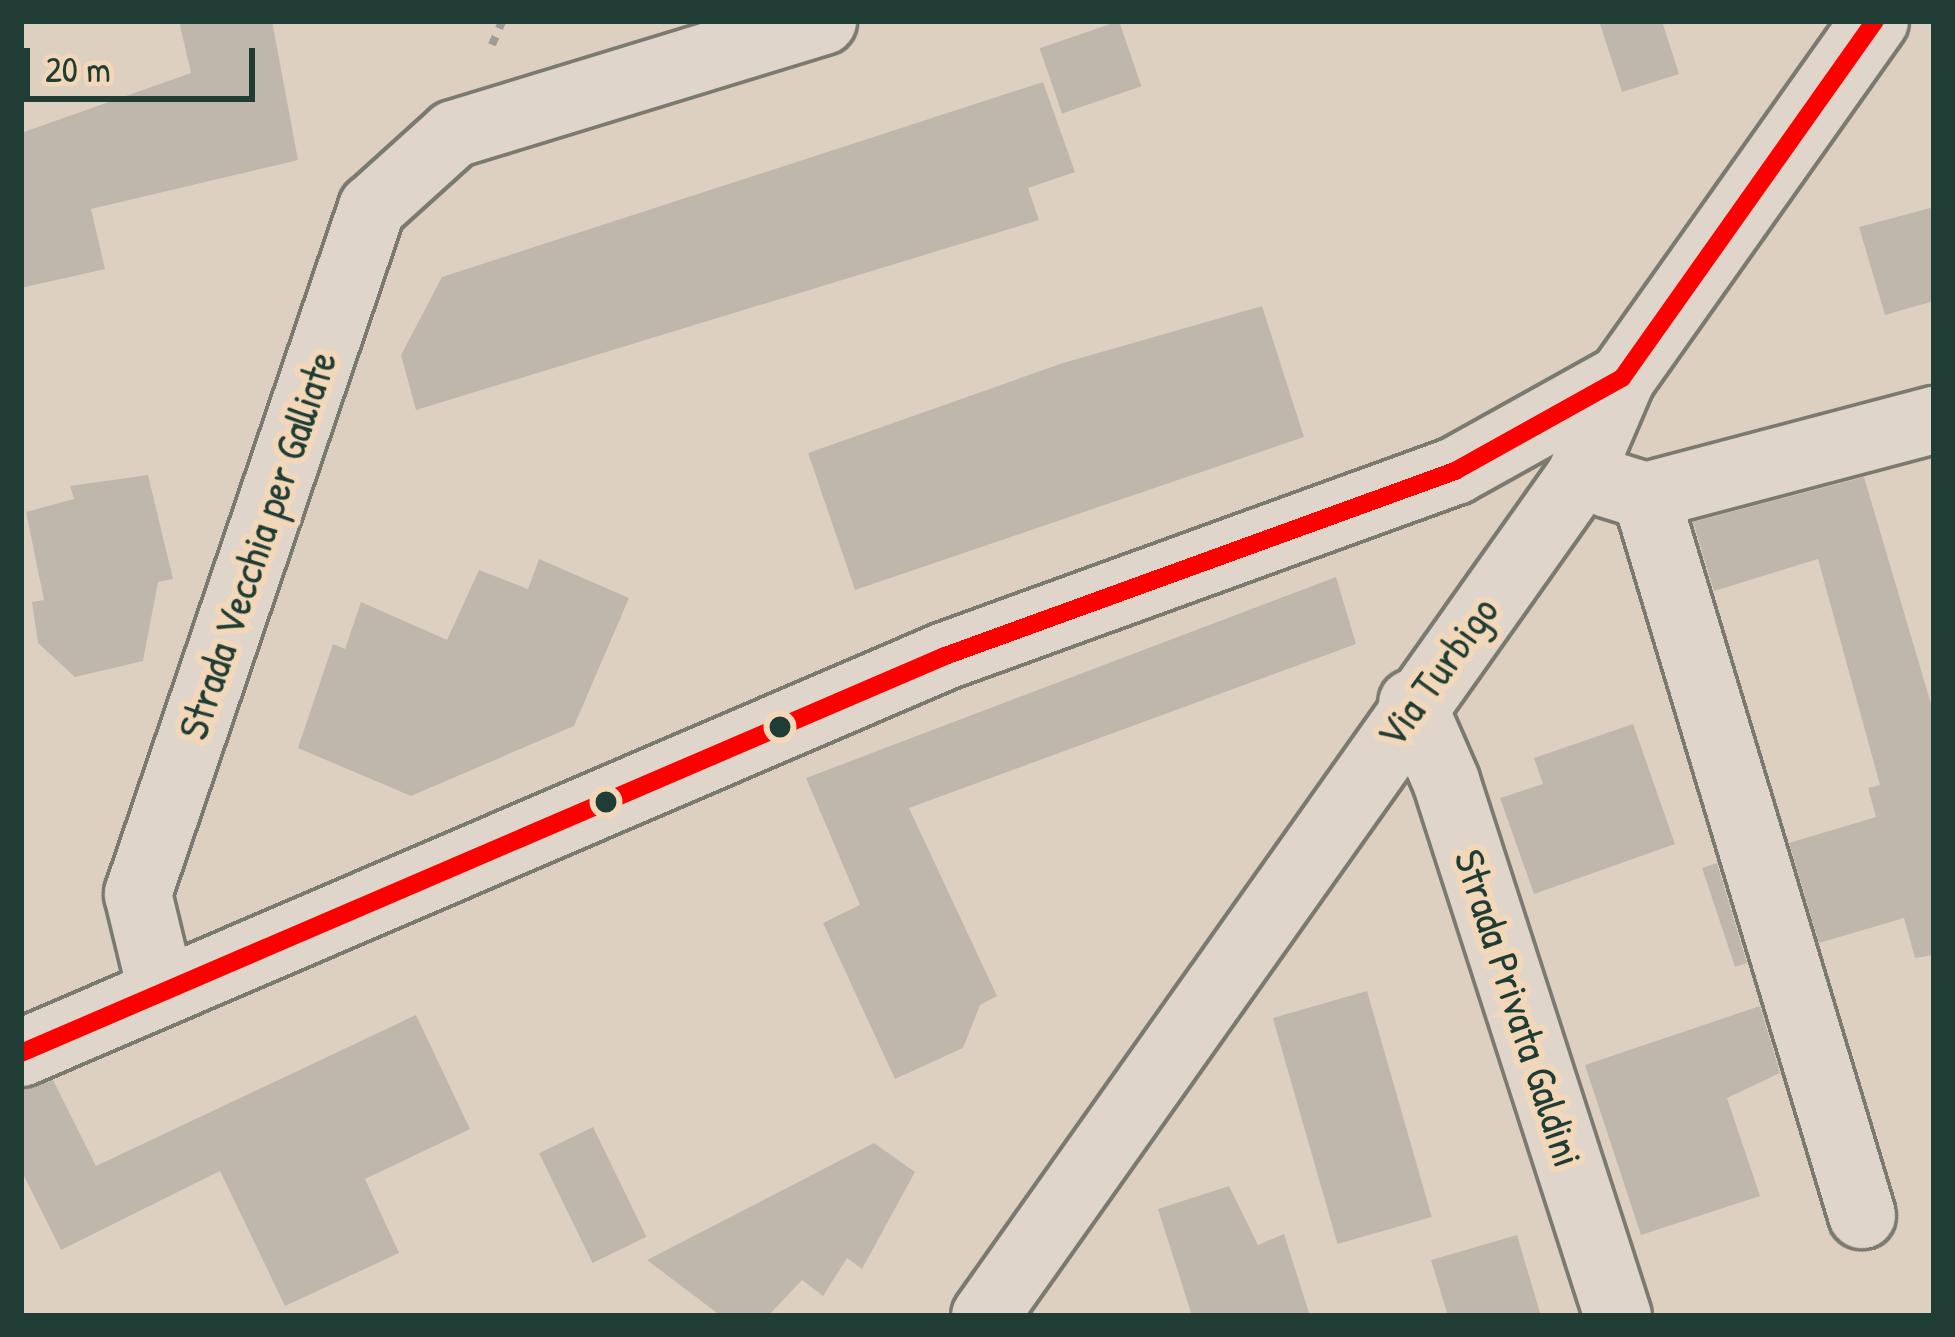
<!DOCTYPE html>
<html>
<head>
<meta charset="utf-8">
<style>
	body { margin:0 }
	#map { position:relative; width:1955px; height:1337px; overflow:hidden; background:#ded0c1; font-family:"Patrick Hand",sans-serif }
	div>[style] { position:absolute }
	.building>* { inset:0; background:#c0b7ac; transform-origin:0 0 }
	.path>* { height:8px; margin-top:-4px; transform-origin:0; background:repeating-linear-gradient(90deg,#a19d94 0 9px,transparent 0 18px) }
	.roads { filter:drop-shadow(3px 0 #7a7a71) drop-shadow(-3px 0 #7a7a71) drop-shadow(0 3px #7a7a71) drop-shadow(0 -3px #7a7a71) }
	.minor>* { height:66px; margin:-33px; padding:0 33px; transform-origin:33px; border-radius:33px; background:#e0d5ca }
	.major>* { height:66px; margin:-33px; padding:0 33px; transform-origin:33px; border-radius:33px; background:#e0d5ca }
	.bus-1>* { height:18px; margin:-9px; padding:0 9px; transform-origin:9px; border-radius:9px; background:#f00 }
	.dots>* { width:33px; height:33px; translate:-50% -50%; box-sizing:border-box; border:6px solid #f3d7b9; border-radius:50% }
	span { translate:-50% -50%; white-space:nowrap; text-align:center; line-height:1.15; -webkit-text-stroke:12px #f3d7b9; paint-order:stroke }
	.street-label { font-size:42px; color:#1f3d34 }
	.frame { position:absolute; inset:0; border:24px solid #1f3d34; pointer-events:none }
	.scale { position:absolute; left:24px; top:48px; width:231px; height:54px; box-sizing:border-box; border:6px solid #1f3d34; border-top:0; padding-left:15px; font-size:36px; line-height:42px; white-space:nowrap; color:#1f3d34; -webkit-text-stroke:9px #f3d7b9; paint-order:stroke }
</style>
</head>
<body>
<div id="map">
	<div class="building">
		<div style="clip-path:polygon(179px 21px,272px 21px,298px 160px,91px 209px,105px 269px,21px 288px,21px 133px,191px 73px)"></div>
		<div style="left:1119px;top:21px;width:69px;height:84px;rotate:71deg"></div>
		<div style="clip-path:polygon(1599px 21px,1662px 21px,1679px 74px,1622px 92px)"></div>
		<div style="clip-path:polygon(1043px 82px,1075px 172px,1028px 188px,1039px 220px,416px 410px,401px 355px,442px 277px)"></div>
		<div style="clip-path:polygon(1934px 207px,1934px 301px,1885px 315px,1859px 227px)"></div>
		<div style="clip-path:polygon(1262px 306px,1304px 437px,855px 590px,808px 453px,1063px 363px)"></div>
		<div style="clip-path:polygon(148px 475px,173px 579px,158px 582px,143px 661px,75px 677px,38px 643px,32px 602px,44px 600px,26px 512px,74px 499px,70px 486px)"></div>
		<div style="clip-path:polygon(1864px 477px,1934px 714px,1934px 955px,1915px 958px,1904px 918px,1819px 943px,1789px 843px,1876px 817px,1868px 788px,1880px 785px,1818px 559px,1714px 591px,1693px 522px)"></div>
		<div style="clip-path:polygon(539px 559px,629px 598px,574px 726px,411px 796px,298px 748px,333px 644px,345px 649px,361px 602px,447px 640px,479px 570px,528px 589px)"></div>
		<div style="clip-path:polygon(1336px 577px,1356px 644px,909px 808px,997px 996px,980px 1005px,963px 1048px,895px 1079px,823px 923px,860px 905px,806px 778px)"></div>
		<div style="clip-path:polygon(1633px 724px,1675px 844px,1534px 894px,1500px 798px,1543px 784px,1534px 758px)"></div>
		<div style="clip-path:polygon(1717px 863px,1747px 963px,1735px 967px,1702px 868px)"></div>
		<div style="left:1367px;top:991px;width:235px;height:98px;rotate:74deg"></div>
		<div style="clip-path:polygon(1760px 1006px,1780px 1073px,1727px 1098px,1760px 1196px,1641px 1235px,1585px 1065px)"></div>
		<div style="clip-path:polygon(416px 1015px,470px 1129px,365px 1179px,399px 1253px,285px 1306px,220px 1171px,61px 1250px,21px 1170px,21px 1090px,53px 1080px,96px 1166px)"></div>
		<div style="left:593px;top:1127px;width:122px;height:60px;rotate:64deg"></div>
		<div style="clip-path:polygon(874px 1143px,915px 1172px,862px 1269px,847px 1258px,823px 1296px,802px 1280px,768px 1316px,721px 1316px,647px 1260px)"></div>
		<div style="clip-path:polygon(1229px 1186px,1258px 1245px,1284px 1234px,1310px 1316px,1192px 1316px,1158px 1209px)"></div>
		<div style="clip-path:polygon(1517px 1235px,1541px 1316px,1448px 1316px,1431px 1260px)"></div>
	</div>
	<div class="path">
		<div style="left:492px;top:45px;width:26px;rotate:-67deg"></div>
	</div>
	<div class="roads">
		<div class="minor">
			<div style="left:1607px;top:484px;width:41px;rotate:17.1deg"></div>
			<div style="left:1646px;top:496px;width:298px;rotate:-14.8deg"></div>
			<div style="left:1646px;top:496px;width:751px;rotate:73.28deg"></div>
			<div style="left:1412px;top:703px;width:85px;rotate:66.4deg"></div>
			<div style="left:1446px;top:781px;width:562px;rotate:72.18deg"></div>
			<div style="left:161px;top:989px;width:98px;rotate:-103.6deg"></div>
			<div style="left:138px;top:894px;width:725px;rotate:-71.17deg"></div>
			<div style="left:372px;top:208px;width:110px;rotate:-42.1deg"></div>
			<div style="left:454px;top:134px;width:386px;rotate:-17deg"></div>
			<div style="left:985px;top:1316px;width:1029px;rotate:-54.69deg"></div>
			<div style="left:1580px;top:476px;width:107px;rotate:-66.8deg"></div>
		</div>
		<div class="major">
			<div style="left:21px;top:1053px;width:1006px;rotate:-23.25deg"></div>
			<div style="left:945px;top:656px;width:543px;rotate:-19.94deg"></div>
			<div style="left:1455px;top:471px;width:191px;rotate:-29.1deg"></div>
			<div style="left:1622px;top:378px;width:438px;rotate:-54.7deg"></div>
		</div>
	</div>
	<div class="bus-1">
		<div style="left:21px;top:1053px;width:1006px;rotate:-23.25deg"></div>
		<div style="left:945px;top:656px;width:543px;rotate:-19.94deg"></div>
		<div style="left:1455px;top:471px;width:191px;rotate:-29.1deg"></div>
		<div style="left:1622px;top:378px;width:438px;rotate:-54.7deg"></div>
	</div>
	<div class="dots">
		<div style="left:780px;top:727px;background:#1f3d34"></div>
		<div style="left:606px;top:802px;background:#1f3d34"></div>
	</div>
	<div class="street-label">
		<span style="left:257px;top:545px;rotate:-71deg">Strada Vecchia per Galliate</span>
		<span style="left:1437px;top:672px;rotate:-54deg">Via Turbigo</span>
		<span style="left:1519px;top:1008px;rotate:72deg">Strada Privata Galdini</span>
	</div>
	<div class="frame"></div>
	<div class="scale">20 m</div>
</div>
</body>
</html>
